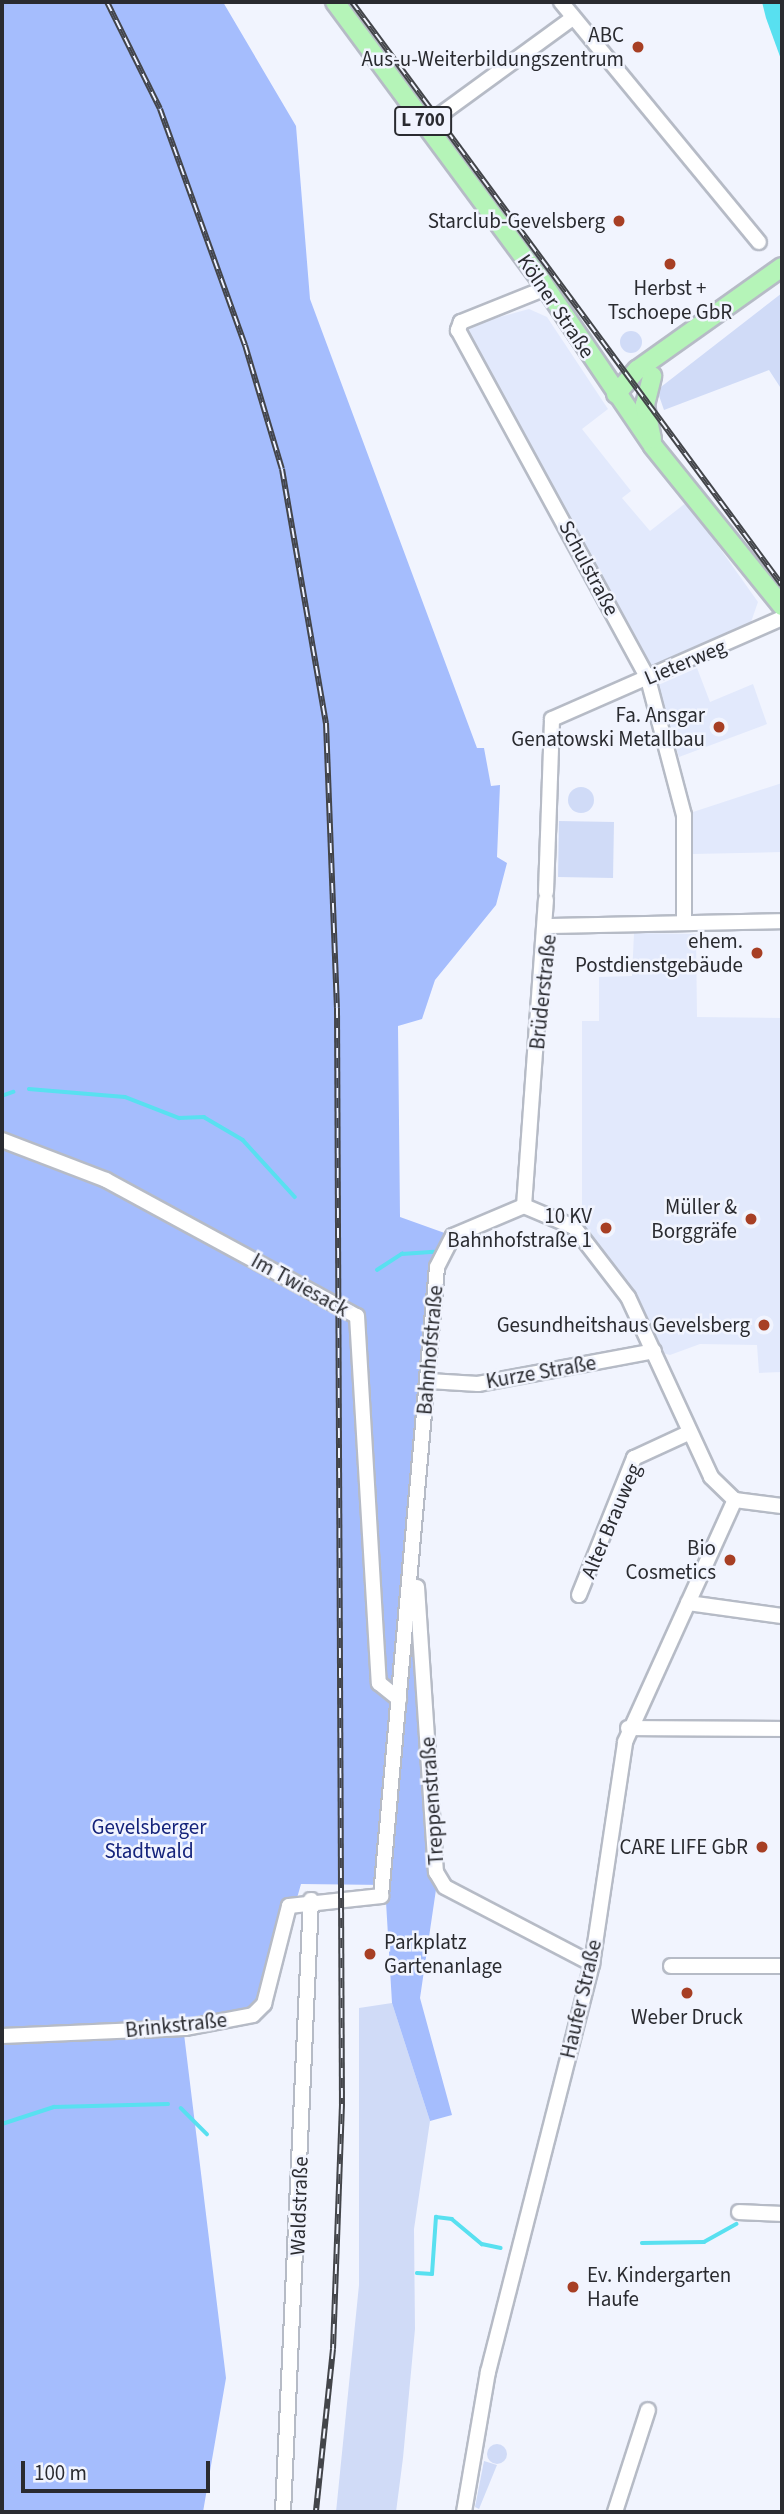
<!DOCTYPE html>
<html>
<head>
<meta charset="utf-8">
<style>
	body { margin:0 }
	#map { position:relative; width:784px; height:2514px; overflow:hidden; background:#f1f4fe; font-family:"Source Sans 3",sans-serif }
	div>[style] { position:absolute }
	.built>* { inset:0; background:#e2e9fc }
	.green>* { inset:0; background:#d0dbf7; transform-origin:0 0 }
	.round { border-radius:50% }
	.forest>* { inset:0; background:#a5bdfd }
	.water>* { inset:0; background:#58e0f0 }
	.stream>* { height:3.5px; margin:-1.75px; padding:0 1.75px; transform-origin:1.75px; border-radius:1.75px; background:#58e0f0 }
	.roads { filter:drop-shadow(2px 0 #b6bbc6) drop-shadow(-2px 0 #b6bbc6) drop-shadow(0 2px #b6bbc6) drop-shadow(0 -2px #b6bbc6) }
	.minor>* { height:14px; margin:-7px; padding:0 7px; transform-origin:7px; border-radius:7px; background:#fff }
	.major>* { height:18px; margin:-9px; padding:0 9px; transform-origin:9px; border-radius:9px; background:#b5f4b8 }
	.rail>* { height:6px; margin-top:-3px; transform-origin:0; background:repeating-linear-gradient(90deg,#f1f4fe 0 10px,#43454a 0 20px); box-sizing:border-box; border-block:2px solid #43454a }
	.dots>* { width:19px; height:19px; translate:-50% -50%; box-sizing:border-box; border:4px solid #f1f4fe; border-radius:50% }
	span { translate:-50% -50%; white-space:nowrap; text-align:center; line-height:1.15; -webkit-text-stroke:5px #f1f4fe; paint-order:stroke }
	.shield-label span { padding:2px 5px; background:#f1f4fe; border:2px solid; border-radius:5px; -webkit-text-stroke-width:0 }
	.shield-label { font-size:19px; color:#2a2b30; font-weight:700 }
	.poi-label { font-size:21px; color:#2a2b30 }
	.right { translate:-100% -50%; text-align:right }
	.left { translate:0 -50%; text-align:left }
	.street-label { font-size:21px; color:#2a2b30 }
	.park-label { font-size:21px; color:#14237b }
	.frame { position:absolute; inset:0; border:4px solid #2a2b30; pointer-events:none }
	.scale { position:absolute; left:21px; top:2461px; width:189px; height:32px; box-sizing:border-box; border:4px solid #2a2b30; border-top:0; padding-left:9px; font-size:21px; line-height:24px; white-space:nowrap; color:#2a2b30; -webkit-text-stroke:5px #f1f4fe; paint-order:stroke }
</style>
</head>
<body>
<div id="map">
	<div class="built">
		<div style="clip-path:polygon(529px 309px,547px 317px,608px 409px,582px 429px,631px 491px,622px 498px,650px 531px,687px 502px,758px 602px,751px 622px,650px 668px,581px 553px,467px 333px,470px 325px)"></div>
		<div style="clip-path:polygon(697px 668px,710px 702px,753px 684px,767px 724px,679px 757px,656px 686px)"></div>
		<div style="clip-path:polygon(782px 783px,782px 852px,693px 854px,693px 812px)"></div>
		<div style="clip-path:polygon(634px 933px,696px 934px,697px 1017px,782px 1018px,782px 1372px,759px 1373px,757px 1345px,700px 1344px,670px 1355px,654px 1351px,582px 1235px,582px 1021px,599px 1021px,599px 977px,632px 976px)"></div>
	</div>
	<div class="green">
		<div style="clip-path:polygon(782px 293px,782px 390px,769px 370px,664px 410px,657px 390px)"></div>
		<div class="round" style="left:620px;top:331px;width:22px;height:22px"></div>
		<div class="round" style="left:568px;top:787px;width:26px;height:26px"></div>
		<div style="left:614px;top:822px;width:56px;height:55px;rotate:91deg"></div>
		<div style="clip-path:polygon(392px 2003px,430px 2121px,414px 2229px,415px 2329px,403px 2458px,396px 2512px,336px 2512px,359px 2285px,359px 2008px)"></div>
		<div class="round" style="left:487px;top:2444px;width:20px;height:20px"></div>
		<div style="clip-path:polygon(484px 2461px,497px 2465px,479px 2509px,475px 2507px)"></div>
	</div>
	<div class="forest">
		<div style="clip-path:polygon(2px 2px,223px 2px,296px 126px,310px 299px,477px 748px,484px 748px,491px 786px,500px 785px,497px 857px,507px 863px,496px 905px,435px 980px,422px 1019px,398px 1026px,400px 1217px,453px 1236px,442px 1252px,414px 1547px,438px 1876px,420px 1998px,452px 2115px,430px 2121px,392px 2003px,385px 1885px,301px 1884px,267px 2004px,184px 2034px,226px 2378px,203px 2512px,2px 2512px)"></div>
	</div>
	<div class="water">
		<div style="clip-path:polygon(762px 2px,782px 2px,782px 62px,766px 18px)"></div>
	</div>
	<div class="stream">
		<div style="left:29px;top:1089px;width:96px;rotate:4.8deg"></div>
		<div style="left:125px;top:1097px;width:58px;rotate:21.3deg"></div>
		<div style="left:179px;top:1118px;width:25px;rotate:-2deg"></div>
		<div style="left:204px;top:1117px;width:45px;rotate:30.5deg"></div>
		<div style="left:243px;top:1140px;width:77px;rotate:47.6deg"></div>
		<div style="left:2px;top:1096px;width:12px;rotate:-20deg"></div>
		<div style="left:377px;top:1270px;width:30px;rotate:-33deg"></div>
		<div style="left:402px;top:1254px;width:32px;rotate:-4deg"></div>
		<div style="left:181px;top:2108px;width:37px;rotate:45deg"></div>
		<div style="left:2px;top:2124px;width:55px;rotate:-18.1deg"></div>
		<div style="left:54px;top:2107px;width:114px;rotate:-1.5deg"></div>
		<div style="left:642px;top:2243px;width:62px;rotate:-0.9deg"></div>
		<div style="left:704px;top:2242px;width:37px;rotate:-29deg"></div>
		<div style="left:417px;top:2273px;width:15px;rotate:4deg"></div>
		<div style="left:432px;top:2274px;width:57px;rotate:-86deg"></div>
		<div style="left:436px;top:2217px;width:16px;rotate:7deg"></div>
		<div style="left:452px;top:2219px;width:39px;rotate:40deg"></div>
		<div style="left:482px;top:2244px;width:19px;rotate:12deg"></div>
	</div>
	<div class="roads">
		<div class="minor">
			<div style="left:561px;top:2px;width:311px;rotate:50.5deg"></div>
			<div style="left:426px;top:125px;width:182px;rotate:-36.1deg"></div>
			<div style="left:546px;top:288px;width:92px;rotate:158.2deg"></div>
			<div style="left:461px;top:322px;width:9px;rotate:111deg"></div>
			<div style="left:458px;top:330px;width:397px;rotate:61.4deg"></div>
			<div style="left:648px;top:679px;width:141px;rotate:75.2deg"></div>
			<div style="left:684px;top:815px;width:108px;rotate:90deg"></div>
			<div style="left:546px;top:892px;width:173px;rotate:-88deg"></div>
			<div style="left:552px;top:719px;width:251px;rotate:-23.7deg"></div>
			<div style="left:546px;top:926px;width:236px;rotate:-1.2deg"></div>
			<div style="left:2px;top:1140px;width:111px;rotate:21deg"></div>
			<div style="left:106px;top:1180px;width:285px;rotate:28.5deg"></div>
			<div style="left:357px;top:1316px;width:368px;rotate:86.6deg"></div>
			<div style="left:379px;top:1683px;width:26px;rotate:39deg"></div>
			<div style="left:524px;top:1206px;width:307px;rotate:-85.9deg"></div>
			<div style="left:429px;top:1381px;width:49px;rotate:3.5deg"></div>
			<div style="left:478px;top:1384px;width:179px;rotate:-10.6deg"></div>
			<div style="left:417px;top:1587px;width:286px;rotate:86.2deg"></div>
			<div style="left:436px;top:1872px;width:17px;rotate:59deg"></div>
			<div style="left:445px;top:1887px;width:166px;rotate:27.6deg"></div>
			<div style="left:579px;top:1595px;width:148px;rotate:-68.1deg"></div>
			<div style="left:634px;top:1458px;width:60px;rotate:-24.8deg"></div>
			<div style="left:688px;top:1603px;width:95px;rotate:7.9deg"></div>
			<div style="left:628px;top:1728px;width:154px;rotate:0.4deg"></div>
			<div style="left:671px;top:1966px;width:111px"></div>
			<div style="left:2px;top:2036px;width:183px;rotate:-2.5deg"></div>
			<div style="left:185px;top:2028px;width:69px;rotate:-10.8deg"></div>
			<div style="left:253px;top:2015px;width:16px;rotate:-45deg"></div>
			<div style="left:264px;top:2004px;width:101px;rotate:-75.7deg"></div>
			<div style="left:289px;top:1906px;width:93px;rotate:-6.2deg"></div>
			<div style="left:381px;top:1896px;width:631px;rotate:-84.91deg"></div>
			<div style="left:437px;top:1267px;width:35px;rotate:-63deg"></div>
			<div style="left:453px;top:1236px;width:77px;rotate:-22.9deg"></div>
			<div style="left:524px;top:1206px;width:54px;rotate:22.8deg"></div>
			<div style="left:574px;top:1227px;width:88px;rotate:52.4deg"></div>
			<div style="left:628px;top:1297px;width:198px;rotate:65.2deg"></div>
			<div style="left:711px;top:1477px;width:33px;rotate:44deg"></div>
			<div style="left:735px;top:1500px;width:47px;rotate:7.3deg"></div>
			<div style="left:739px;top:2212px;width:43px;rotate:2.7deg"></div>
			<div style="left:283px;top:2512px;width:613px;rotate:-87.38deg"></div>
			<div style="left:464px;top:2512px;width:142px;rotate:-80.3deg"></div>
			<div style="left:488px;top:2372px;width:421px;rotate:-75.7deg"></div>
			<div style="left:592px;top:1964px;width:224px;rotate:-81.5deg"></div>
			<div style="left:625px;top:1742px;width:266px;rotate:-65.6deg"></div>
			<div style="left:615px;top:2512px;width:107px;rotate:-72.1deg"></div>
		</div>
		<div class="major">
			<div style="left:335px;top:2px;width:341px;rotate:53.5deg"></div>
			<div style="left:538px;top:276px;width:205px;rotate:55.9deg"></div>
			<div style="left:653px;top:446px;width:206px;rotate:51.1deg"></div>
			<div style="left:616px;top:394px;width:32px;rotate:-49deg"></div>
			<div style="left:637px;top:370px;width:178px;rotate:-35.4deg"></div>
			<div style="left:652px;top:439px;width:35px;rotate:-102deg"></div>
			<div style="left:645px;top:405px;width:30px;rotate:-76deg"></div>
		</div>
	</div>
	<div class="rail">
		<div style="left:107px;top:2px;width:119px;rotate:63.6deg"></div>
		<div style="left:160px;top:109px;width:251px;rotate:70.2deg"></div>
		<div style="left:245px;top:345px;width:129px;rotate:73.4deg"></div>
		<div style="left:282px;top:469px;width:258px;rotate:80.2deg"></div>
		<div style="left:326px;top:723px;width:285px;rotate:87.8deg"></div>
		<div style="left:337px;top:1008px;width:1096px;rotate:89.74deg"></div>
		<div style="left:342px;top:2104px;width:245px;rotate:92.1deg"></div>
		<div style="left:333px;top:2349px;width:164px;rotate:96deg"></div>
		<div style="left:352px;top:2px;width:724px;rotate:53.59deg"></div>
	</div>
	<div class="dots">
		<div style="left:638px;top:47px;background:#a73f24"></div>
		<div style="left:619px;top:221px;background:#a73f24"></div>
		<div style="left:670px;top:264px;background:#a73f24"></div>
		<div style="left:719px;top:727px;background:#a73f24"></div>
		<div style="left:757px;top:953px;background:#a73f24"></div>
		<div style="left:751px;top:1219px;background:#a73f24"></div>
		<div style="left:606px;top:1228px;background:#a73f24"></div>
		<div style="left:764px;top:1325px;background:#a73f24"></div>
		<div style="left:730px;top:1560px;background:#a73f24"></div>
		<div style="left:762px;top:1847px;background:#a73f24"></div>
		<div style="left:370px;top:1954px;background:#a73f24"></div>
		<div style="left:687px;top:1993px;background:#a73f24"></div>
		<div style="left:573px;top:2287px;background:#a73f24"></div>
	</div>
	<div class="shield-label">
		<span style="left:423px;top:121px">L 700</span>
	</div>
	<div class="poi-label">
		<span class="right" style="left:624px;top:47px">ABC<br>Aus-u-Weiterbildungszentrum</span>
		<span class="right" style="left:605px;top:221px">Starclub-Gevelsberg</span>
		<span style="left:670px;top:300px">Herbst +<br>Tschoepe GbR</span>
		<span class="right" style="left:705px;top:727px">Fa. Ansgar<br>Genatowski Metallbau</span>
		<span class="right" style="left:743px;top:953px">ehem.<br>Postdienstgebäude</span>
		<span class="right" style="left:737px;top:1219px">Müller &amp;<br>Borggräfe</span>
		<span class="right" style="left:592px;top:1228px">10 KV<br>Bahnhofstraße 1</span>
		<span class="right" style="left:750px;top:1325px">Gesundheitshaus Gevelsberg</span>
		<span class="right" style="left:716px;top:1560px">Bio<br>Cosmetics</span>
		<span class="right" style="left:748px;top:1847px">CARE LIFE GbR</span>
		<span class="left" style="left:384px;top:1954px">Parkplatz<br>Gartenanlage</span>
		<span style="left:687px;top:2017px">Weber Druck</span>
		<span class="left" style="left:587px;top:2287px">Ev. Kindergarten<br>Haufe</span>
	</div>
	<div class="street-label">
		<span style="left:556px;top:306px;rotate:56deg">Kölner Straße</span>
		<span style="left:589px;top:568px;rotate:62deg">Schulstraße</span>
		<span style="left:685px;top:662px;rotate:-23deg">Lieterweg</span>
		<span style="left:543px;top:992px;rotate:-84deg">Brüderstraße</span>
		<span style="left:300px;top:1285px;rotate:29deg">Im Twiesack</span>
		<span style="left:430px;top:1350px;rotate:-85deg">Bahnhofstraße</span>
		<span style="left:541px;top:1372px;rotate:-10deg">Kurze Straße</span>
		<span style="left:611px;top:1521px;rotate:-67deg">Alter Brauweg</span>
		<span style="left:432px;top:1801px;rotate:-94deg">Treppenstraße</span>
		<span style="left:581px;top:1999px;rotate:-77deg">Haufer Straße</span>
		<span style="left:176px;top:2025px;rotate:-6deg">Brinkstraße</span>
		<span style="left:299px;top:2206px;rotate:-88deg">Waldstraße</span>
	</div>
	<div class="park-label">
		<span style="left:149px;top:1839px">Gevelsberger<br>Stadtwald</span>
	</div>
	<div class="frame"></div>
	<div class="scale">100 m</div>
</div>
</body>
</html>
